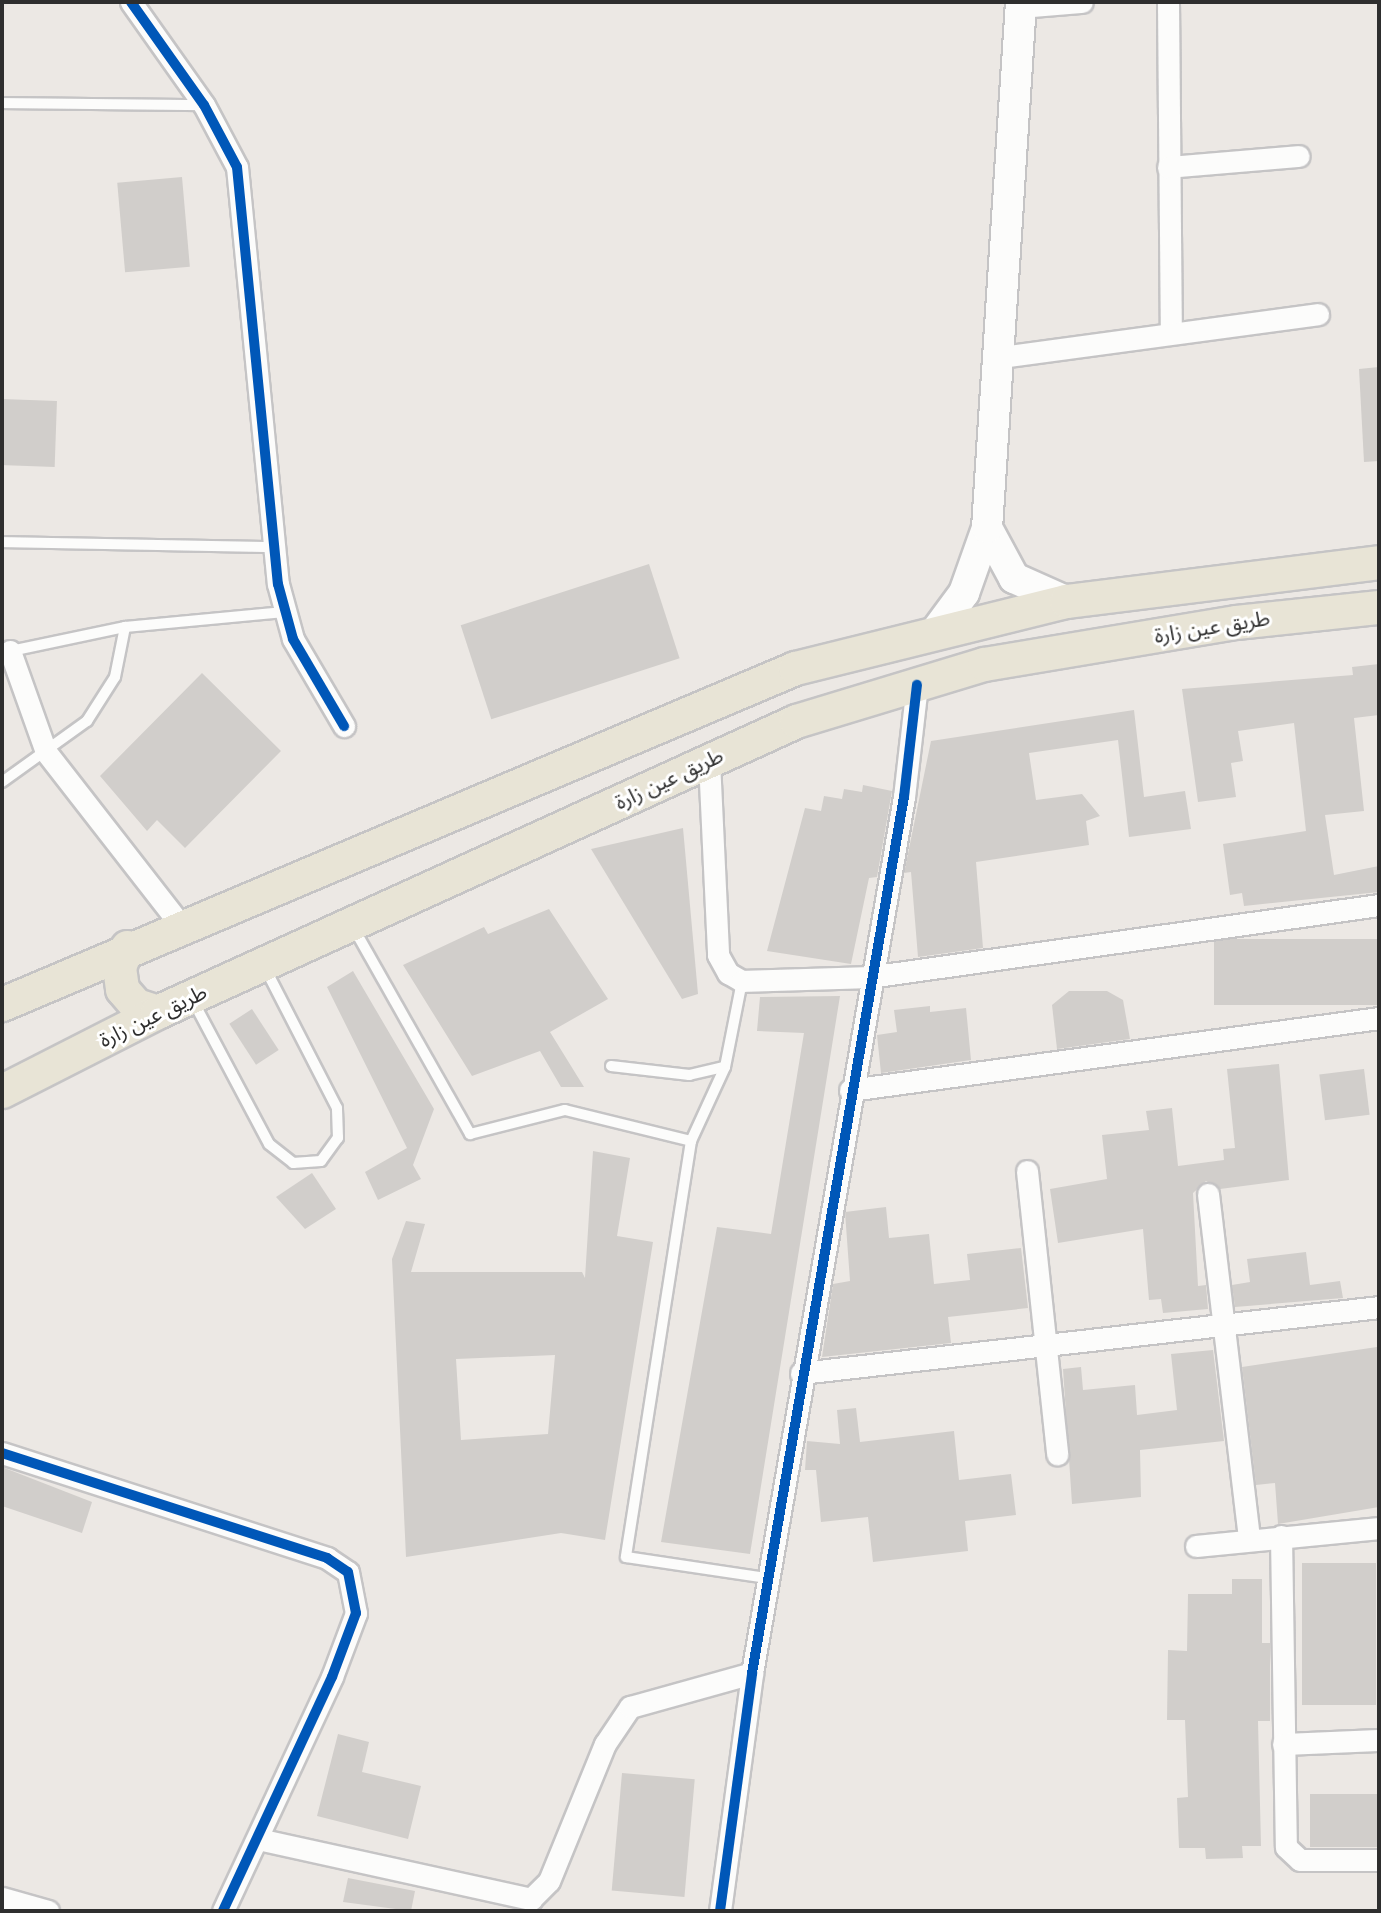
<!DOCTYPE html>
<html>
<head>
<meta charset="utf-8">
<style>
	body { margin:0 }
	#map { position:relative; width:1381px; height:1913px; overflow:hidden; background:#ece8e4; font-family:"Public Sans","Noto Sans Arabic",sans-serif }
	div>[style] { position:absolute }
	.building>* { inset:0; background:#d1cecb; transform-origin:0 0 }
	.roads { filter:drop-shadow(2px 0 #c5c4c5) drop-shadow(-2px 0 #c5c4c5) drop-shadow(0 2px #c5c4c5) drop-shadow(0 -2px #c5c4c5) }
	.service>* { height:10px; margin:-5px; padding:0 5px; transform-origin:5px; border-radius:5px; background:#fcfcfb }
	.minor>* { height:21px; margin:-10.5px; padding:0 10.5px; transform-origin:10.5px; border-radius:10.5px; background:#fcfcfb }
	.secondary>* { height:30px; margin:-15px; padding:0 15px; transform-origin:15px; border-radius:15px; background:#fcfcfb }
	.primary>* { height:33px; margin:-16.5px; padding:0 16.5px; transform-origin:16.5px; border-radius:16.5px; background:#e8e4d6 }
	.cycleway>* { height:10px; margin:-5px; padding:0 5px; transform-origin:5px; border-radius:5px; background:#0057b8 }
	span { translate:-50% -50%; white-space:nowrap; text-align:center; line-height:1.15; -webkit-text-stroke:6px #fff; paint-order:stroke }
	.street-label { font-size:21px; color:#2e2e2e }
	.frame { position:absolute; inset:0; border:4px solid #2e2e2e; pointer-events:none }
</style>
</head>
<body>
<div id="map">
	<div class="building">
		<div style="left:182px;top:177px;width:90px;height:65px;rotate:85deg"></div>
		<div style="clip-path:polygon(1379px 367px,1379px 461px,1364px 462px,1359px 369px)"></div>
		<div style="left:2px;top:399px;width:55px;height:66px;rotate:2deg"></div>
		<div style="left:649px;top:564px;width:99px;height:198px;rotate:72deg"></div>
		<div style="clip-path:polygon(1379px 664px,1379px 715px,1354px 718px,1364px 811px,1325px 815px,1334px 875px,1379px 866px,1379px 892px,1244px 906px,1242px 893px,1230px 895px,1223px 844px,1306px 831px,1294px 723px,1238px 731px,1243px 761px,1231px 763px,1236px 797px,1198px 802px,1182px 689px,1353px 675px,1352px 667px)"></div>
		<div style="clip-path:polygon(202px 673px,281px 751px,185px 848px,157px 820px,147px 831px,100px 776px)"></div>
		<div style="clip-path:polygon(1134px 710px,1144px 797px,1185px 791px,1191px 829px,1129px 837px,1118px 740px,1029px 753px,1036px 800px,1082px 794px,1100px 816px,1086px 821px,1089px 845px,976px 862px,983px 948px,918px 957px,911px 872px,904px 873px,931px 741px)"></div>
		<div style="clip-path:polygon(863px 785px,892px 791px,877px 877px,869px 878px,851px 964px,767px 951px,805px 808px,821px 811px,824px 796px,842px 799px,844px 789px,862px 792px)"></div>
		<div style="clip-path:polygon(683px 828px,698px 994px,682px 999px,591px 849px)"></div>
		<div style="clip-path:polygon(549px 909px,608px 999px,550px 1032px,584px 1087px,561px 1087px,540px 1051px,472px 1076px,403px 965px,484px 927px,488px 934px)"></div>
		<div style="left:1379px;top:939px;width:66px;height:165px;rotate:90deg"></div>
		<div style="clip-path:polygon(353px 971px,434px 1109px,413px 1165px,421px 1179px,378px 1200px,365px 1172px,407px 1148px,327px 987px)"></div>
		<div style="clip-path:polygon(1069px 991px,1107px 991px,1123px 1000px,1130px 1039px,1057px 1049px,1052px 1005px)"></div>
		<div style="clip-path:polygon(840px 996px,750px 1554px,661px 1542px,717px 1227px,771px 1234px,804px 1033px,757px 1031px,760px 997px)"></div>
		<div style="clip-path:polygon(930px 1006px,930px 1012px,966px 1008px,971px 1060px,881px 1073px,877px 1035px,897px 1032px,894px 1010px)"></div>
		<div style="left:252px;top:1009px;width:49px;height:27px;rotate:57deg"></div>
		<div style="clip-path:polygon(1279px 1064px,1289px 1180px,1220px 1189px,1206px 1181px,1193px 1193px,1198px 1286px,1206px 1285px,1208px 1309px,1163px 1313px,1161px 1299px,1149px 1300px,1143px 1229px,1058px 1243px,1050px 1189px,1107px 1179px,1102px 1135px,1149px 1130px,1146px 1111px,1172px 1108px,1178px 1166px,1224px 1160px,1223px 1149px,1235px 1148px,1227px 1069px)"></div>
		<div style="left:1364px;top:1069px;width:46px;height:45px;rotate:83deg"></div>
		<div style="clip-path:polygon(evenodd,593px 1151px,630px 1158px,617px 1236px,653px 1242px,605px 1540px,561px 1533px,406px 1557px,392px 1259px,406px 1221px,425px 1224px,411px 1272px,582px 1272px,585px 1278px,593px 1151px,555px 1355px,548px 1434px,461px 1440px,456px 1359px,555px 1355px)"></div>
		<div style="clip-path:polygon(312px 1173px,336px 1209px,305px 1229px,276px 1197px)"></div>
		<div style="clip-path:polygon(886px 1207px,889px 1238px,929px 1234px,934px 1284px,970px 1280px,967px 1254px,1021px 1248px,1028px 1308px,948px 1317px,951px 1343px,822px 1357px,833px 1284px,850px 1281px,845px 1212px)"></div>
		<div style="clip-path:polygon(1306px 1252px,1310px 1285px,1340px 1281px,1343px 1298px,1235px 1307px,1232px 1285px,1250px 1282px,1247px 1259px)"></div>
		<div style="clip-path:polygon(1377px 1347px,1379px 1507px,1278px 1524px,1275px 1483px,1256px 1485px,1242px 1367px)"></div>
		<div style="clip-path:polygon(1213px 1350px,1224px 1441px,1140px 1450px,1141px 1497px,1072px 1504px,1063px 1369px,1081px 1367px,1083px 1390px,1135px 1385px,1137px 1415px,1177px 1410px,1171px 1354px)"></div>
		<div style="clip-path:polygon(856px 1408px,860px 1442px,954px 1431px,959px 1480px,1011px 1474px,1016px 1515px,965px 1521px,968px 1551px,873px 1562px,868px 1517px,821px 1522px,816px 1470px,805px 1470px,807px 1441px,840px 1444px,837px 1410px)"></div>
		<div style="clip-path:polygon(2px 1467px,92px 1502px,82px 1533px,2px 1506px)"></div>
		<div style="left:1302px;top:1563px;width:74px;height:142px"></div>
		<div style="clip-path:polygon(1232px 1579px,1262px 1579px,1262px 1643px,1270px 1643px,1270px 1721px,1258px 1721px,1261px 1846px,1242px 1846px,1243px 1858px,1206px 1859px,1205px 1848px,1179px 1848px,1177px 1798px,1188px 1797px,1185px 1720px,1167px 1720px,1168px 1650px,1187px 1651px,1188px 1594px,1232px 1594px)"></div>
		<div style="clip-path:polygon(338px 1734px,369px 1742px,362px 1772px,421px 1786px,408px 1839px,317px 1816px)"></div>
		<div style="left:622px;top:1773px;width:73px;height:118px;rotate:5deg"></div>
		<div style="left:1379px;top:1794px;width:53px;height:69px;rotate:90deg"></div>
		<div style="clip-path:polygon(348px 1878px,415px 1891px,411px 1911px,343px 1902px)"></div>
	</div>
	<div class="roads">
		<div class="service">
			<div style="left:2px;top:103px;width:202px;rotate:0.6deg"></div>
			<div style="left:2px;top:542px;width:271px;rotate:1.1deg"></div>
			<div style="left:6px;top:652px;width:122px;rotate:-11.9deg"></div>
			<div style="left:125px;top:627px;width:160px;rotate:-5.4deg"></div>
			<div style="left:2px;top:782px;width:105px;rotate:-35.7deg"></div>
			<div style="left:87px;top:721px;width:52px;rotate:-57.5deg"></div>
			<div style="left:115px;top:677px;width:51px;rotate:-78.7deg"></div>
			<div style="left:353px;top:927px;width:238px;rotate:60.5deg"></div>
			<div style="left:470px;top:1134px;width:98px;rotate:-14.2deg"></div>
			<div style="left:565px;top:1110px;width:130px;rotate:13.8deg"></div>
			<div style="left:691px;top:1141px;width:421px;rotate:98.9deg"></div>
			<div style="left:626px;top:1557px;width:143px;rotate:8.5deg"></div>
			<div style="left:192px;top:999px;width:164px;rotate:62deg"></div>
			<div style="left:269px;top:1144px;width:31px;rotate:38deg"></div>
			<div style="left:293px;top:1163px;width:28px;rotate:-4deg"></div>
			<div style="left:321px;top:1161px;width:29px;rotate:-54deg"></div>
			<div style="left:338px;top:1138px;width:30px;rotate:-92deg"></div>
			<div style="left:337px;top:1108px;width:160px;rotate:-117.2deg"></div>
			<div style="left:611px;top:1066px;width:79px;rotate:6.6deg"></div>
			<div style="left:689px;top:1075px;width:37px;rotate:-13deg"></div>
			<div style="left:725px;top:1067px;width:88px;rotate:-78.8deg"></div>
			<div style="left:691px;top:1141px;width:81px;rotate:-65.3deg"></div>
		</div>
		<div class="minor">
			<div style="left:131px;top:2px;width:126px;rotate:54.7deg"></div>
			<div style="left:204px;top:105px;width:70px;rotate:62deg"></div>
			<div style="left:237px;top:167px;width:419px;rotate:84.4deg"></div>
			<div style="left:278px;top:584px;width:57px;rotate:74.7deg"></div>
			<div style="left:293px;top:639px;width:101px;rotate:59.6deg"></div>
			<div style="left:1168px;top:2px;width:330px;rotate:89.5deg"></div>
			<div style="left:1021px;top:7px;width:61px;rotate:-4.7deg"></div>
			<div style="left:1168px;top:167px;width:131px;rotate:-4.8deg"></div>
			<div style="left:994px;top:358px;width:327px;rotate:-7.7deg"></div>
			<div style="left:10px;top:651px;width:107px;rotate:70.4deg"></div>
			<div style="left:46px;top:752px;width:218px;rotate:52.1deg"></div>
			<div style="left:709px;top:761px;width:194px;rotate:87.3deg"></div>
			<div style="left:718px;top:955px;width:21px;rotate:61deg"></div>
			<div style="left:728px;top:973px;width:16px;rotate:30deg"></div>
			<div style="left:742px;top:981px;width:127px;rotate:-1.8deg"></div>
			<div style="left:869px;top:977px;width:515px;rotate:-8.04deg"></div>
			<div style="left:850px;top:1090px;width:534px;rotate:-7.75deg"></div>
			<div style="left:1027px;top:1171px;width:285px;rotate:83.9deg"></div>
			<div style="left:1208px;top:1194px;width:348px;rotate:83.2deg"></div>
			<div style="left:801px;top:1373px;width:582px;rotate:-6.51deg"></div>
			<div style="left:2px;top:1453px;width:342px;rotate:17.9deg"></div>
			<div style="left:327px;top:1558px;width:25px;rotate:34deg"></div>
			<div style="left:348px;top:1572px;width:42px;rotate:79deg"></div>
			<div style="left:356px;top:1613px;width:68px;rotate:110.6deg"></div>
			<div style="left:332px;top:1677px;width:258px;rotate:115deg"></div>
			<div style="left:1281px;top:1536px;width:311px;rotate:89.1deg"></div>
			<div style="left:1286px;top:1847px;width:19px;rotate:43deg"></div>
			<div style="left:1300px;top:1860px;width:79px"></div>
			<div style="left:1196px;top:1546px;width:184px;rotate:-5.6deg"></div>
			<div style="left:1283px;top:1744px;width:96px;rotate:-2.4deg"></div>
			<div style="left:258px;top:1839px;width:280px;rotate:12.4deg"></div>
			<div style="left:531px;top:1899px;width:25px;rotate:-45deg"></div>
			<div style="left:549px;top:1881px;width:148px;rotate:-67.8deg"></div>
			<div style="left:605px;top:1744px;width:45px;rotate:-56deg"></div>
			<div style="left:630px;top:1707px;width:127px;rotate:-15.6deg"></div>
			<div style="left:2px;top:1898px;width:48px;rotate:15.8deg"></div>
			<div style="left:720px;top:1911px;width:240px;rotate:-82.3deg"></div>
			<div style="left:752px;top:1673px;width:889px;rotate:-80.16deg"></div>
			<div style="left:904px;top:797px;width:113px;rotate:-83.4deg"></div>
		</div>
		<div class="secondary">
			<div style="left:987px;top:528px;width:57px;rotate:61.6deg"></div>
			<div style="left:1014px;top:578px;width:57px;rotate:23.9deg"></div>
			<div style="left:936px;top:631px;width:47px;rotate:-53.6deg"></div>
			<div style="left:964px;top:593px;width:69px;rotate:-70.5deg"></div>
			<div style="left:987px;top:528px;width:527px;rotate:-86.3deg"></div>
		</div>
		<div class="primary">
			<div style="left:127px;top:947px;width:22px;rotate:112deg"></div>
			<div style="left:119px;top:967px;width:22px;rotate:82deg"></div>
			<div style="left:122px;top:989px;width:21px;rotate:49deg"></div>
			<div style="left:136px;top:1005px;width:22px;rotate:18deg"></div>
			<div style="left:2px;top:1004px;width:861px;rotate:-22.96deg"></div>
			<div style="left:795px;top:668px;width:279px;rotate:-13.9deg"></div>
			<div style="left:1066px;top:601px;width:315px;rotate:-7.1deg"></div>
			<div style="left:2px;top:1091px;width:174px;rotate:-27deg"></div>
			<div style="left:157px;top:1012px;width:702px;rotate:-24.48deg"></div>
			<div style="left:796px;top:721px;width:196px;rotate:-16.9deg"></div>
			<div style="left:984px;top:664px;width:255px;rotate:-9.5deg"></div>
			<div style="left:1236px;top:622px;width:144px;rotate:-6deg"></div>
		</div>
	</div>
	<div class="cycleway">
		<div style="left:131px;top:2px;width:126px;rotate:54.7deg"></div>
		<div style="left:204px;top:105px;width:70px;rotate:62deg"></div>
		<div style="left:237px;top:167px;width:419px;rotate:84.4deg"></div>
		<div style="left:278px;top:584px;width:57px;rotate:74.7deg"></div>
		<div style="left:293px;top:639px;width:101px;rotate:59.6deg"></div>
		<div style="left:2px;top:1453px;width:342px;rotate:17.9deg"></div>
		<div style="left:327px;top:1558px;width:25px;rotate:34deg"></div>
		<div style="left:348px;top:1572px;width:42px;rotate:79deg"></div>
		<div style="left:356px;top:1613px;width:68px;rotate:110.6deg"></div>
		<div style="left:332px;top:1677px;width:258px;rotate:115deg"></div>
		<div style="left:720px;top:1911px;width:240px;rotate:-82.3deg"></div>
		<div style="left:752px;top:1673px;width:889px;rotate:-80.16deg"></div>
		<div style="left:904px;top:797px;width:113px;rotate:-83.4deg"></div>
	</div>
	<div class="street-label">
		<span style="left:1212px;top:627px;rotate:-9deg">طريق عين زارة</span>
		<span style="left:669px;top:779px;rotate:-25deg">طريق عين زارة</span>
		<span style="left:153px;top:1016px;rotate:-26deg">طريق عين زارة</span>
	</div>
	<div class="frame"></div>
</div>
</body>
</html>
